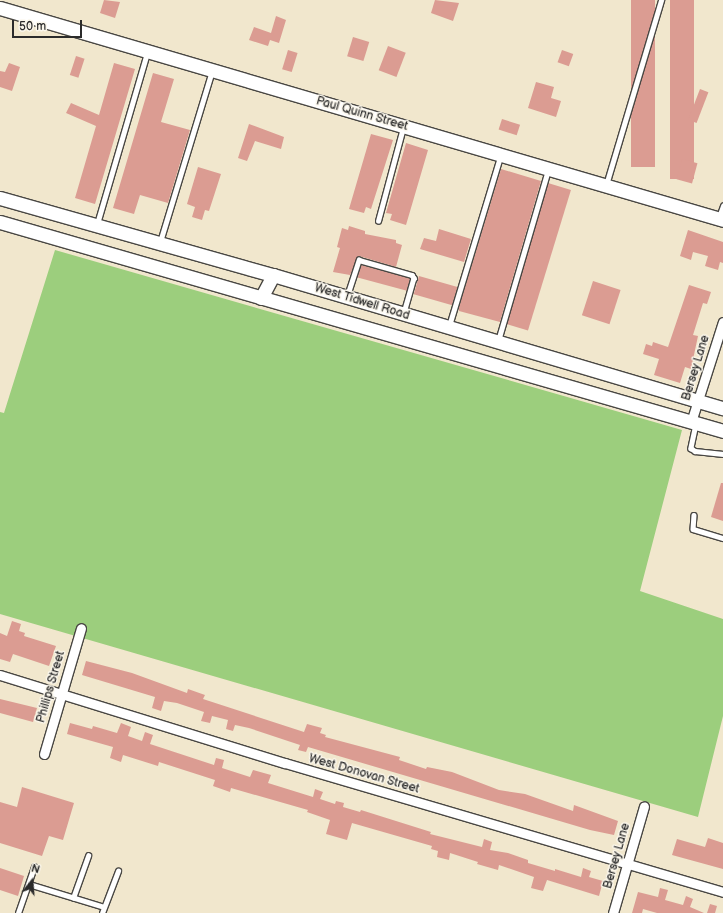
<!DOCTYPE html>
<html>
<head>
<meta charset="utf-8">
<style>
	body { margin:0 }
	#map { position:relative; width:723px; height:913px; overflow:hidden; background:#f1e7cd; font-family:"Balsamiq Sans",sans-serif }
	div>[style] { position:absolute }
	.green>* { inset:0; background:#9cce7d }
	.building>* { inset:0; background:#db9c92; transform-origin:0 0 }
	.roads { filter:drop-shadow(1px 0 #494743) drop-shadow(-1px 0 #494743) drop-shadow(0 1px #494743) drop-shadow(0 -1px #494743) }
	.lane>* { height:4.5px; margin:-2.25px; padding:0 2.25px; transform-origin:2.25px; border-radius:2.25px; background:#fff }
	.street>* { height:9px; margin:-4.5px; padding:0 4.5px; transform-origin:4.5px; border-radius:4.5px; background:#fff }
	.secondary>* { height:13px; margin:-6.5px; padding:0 6.5px; transform-origin:6.5px; border-radius:6.5px; background:#fff }
	span { translate:-50% -50%; white-space:nowrap; text-align:center; line-height:1.15; -webkit-text-stroke:3px #fbf7ec; paint-order:stroke }
	.street-label { font-size:12px; color:#2b2b2b }
	.north { position:absolute; left:12px; top:861px; width:40px; height:40px; -webkit-text-stroke:3px #fbf7ec; paint-order:stroke; rotate:17deg; font-size:11px; font-weight:700; line-height:16px; text-align:center; color:#2b2b2b }
	.north::after { content:''; display:block; margin:auto; width:14px; height:18px; background:#2b2b2b; clip-path:polygon(50% 0,100% 100%,50% 72%,0 100%) }
	.scale { position:absolute; left:12px; top:20px; width:70px; height:18px; box-sizing:border-box; border:2px solid #2b2b2b; border-top:0; padding-left:5px; font-size:12px; line-height:14px; white-space:nowrap; color:#2b2b2b; -webkit-text-stroke:3px #fbf7ec; paint-order:stroke }
</style>
</head>
<body>
<div id="map">
	<div class="green">
		<div style="clip-path:polygon(55px 250px,682px 430px,640px 591px,723px 619px,723px 716px,698px 817px,0 614px,0 412px,4px 413px)"></div>
	</div>
	<div class="building">
		<div style="clip-path:polygon(104px 0,120px 2px,115px 18px,100px 13px)"></div>
		<div style="clip-path:polygon(435px 0,459px 3px,453px 21px,431px 13px)"></div>
		<div style="left:631px;top:0;width:24px;height:167px"></div>
		<div style="left:670px;top:0;width:24px;height:179px"></div>
		<div style="clip-path:polygon(276px 16px,286px 20px,279px 43px,270px 40px,268px 46px,249px 40px,254px 27px,271px 33px)"></div>
		<div style="left:353px;top:37px;width:17px;height:20px;rotate:17deg"></div>
		<div style="left:388px;top:46px;width:19px;height:26px;rotate:21deg"></div>
		<div style="left:288px;top:50px;width:10px;height:20px;rotate:17deg"></div>
		<div style="left:562px;top:50px;width:12px;height:13px;rotate:20deg"></div>
		<div style="left:76px;top:56px;width:9px;height:20px;rotate:18deg"></div>
		<div style="clip-path:polygon(9px 63px,20px 67px,12px 91px,0 87px,0 71px,5px 72px)"></div>
		<div style="clip-path:polygon(114px 63px,135px 69px,95px 204px,75px 198px,96px 126px,66px 113px,71px 103px,99px 115px)"></div>
		<div style="clip-path:polygon(153px 73px,174px 79px,161px 122px,190px 130px,168px 203px,140px 195px,134px 214px,113px 208px)"></div>
		<div style="clip-path:polygon(536px 82px,554px 87px,551px 98px,561px 101px,556px 117px,528px 108px)"></div>
		<div style="left:700px;top:89px;width:9px;height:33px;rotate:21deg"></div>
		<div style="left:502px;top:119px;width:19px;height:11px;rotate:18deg"></div>
		<div style="clip-path:polygon(249px 124px,284px 137px,281px 149px,255px 141px,247px 161px,238px 158px)"></div>
		<div style="clip-path:polygon(371px 134px,393px 140px,371px 209px,366px 207px,364px 213px,349px 209px)"></div>
		<div style="clip-path:polygon(406px 143px,428px 150px,406px 225px,390px 220px,392px 214px,386px 213px)"></div>
		<div style="left:682px;top:159px;width:16px;height:21px;rotate:15deg"></div>
		<div style="clip-path:polygon(198px 167px,221px 174px,209px 211px,205px 210px,202px 220px,192px 217px,195px 207px,187px 204px)"></div>
		<div style="clip-path:polygon(501px 169px,541px 181px,500px 322px,459px 311px,459px 307px)"></div>
		<div style="left:548px;top:183px;width:24px;height:147px;rotate:17deg"></div>
		<div style="clip-path:polygon(349px 226px,365px 231px,365px 234px,396px 240px,396px 243px,402px 245px,396px 267px,359px 256px,350px 275px,333px 272px,340px 248px,337px 247px,342px 228px,348px 230px)"></div>
		<div style="clip-path:polygon(439px 229px,471px 239px,464px 262px,420px 249px,424px 238px,436px 241px)"></div>
		<div style="clip-path:polygon(688px 230px,723px 242px,723px 263px,720px 262px,718px 270px,705px 266px,708px 256px,693px 252px,691px 260px,680px 256px)"></div>
		<div style="left:361px;top:265px;width:51px;height:13px;rotate:15deg"></div>
		<div style="left:419px;top:276px;width:40px;height:19px;rotate:16deg"></div>
		<div style="left:593px;top:281px;width:29px;height:36px;rotate:18deg"></div>
		<div style="clip-path:polygon(689px 285px,711px 292px,707px 304px,703px 303px,693px 335px,698px 336px,691px 369px,685px 367px,680px 383px,654px 375px,659px 359px,643px 354px,646px 344px,652px 346px,653px 342px,668px 347px)"></div>
		<div style="clip-path:polygon(721px 483px,723px 483px,723px 521px,711px 517px)"></div>
		<div style="clip-path:polygon(12px 621px,21px 624px,19px 631px,25px 633px,24px 636px,56px 646px,49px 666px,13px 654px,10px 662px,0 659px,0 633px,7px 636px)"></div>
		<div style="clip-path:polygon(86px 661px,132px 673px,187px 693px,188px 689px,205px 695px,203px 699px,304px 732px,307px 724px,322px 728px,320px 733px,326px 735px,325px 737px,400px 757px,399px 760px,426px 769px,427px 767px,452px 772px,499px 790px,525px 794px,573px 811px,574px 805px,618px 821px,614px 835px,590px 830px,308px 747px,306px 752px,298px 750px,300px 745px,249px 728px,235px 725px,233px 731px,226px 729px,228px 720px,212px 716px,210px 723px,201px 721px,204px 712px,177px 703px,164px 701px,161px 711px,152px 708px,155px 697px,82px 675px)"></div>
		<div style="clip-path:polygon(0 699px,37px 708px,33px 722px,0 713px)"></div>
		<div style="clip-path:polygon(70px 723px,92px 729px,93px 726px,117px 733px,121px 723px,131px 727px,128px 736px,142px 741px,145px 732px,153px 735px,150px 744px,214px 765px,216px 758px,224px 760px,222px 768px,250px 777px,253px 770px,271px 775px,268px 783px,313px 797px,315px 789px,323px 792px,320px 799px,335px 804px,336px 801px,344px 803px,343px 807px,360px 812px,361px 810px,431px 832px,430px 834px,482px 847px,484px 839px,492px 842px,490px 850px,508px 853px,528px 860px,528px 863px,555px 871px,555px 869px,581px 877px,583px 868px,591px 871px,589px 877px,603px 881px,599px 896px,547px 880px,543px 891px,531px 888px,534px 877px,499px 865px,498px 870px,477px 864px,478px 862px,450px 853px,449px 860px,437px 857px,438px 851px,431px 849px,432px 846px,352px 823px,347px 840px,326px 834px,330px 820px,307px 812px,308px 810px,231px 788px,230px 792px,213px 786px,215px 780px,159px 762px,158px 766px,123px 755px,121px 762px,110px 758px,113px 747px,67px 734px)"></div>
		<div style="clip-path:polygon(22px 787px,74px 803px,63px 840px,49px 836px,42px 856px,0 843px,0 802px,17px 807px)"></div>
		<div style="clip-path:polygon(708px 838px,723px 843px,723px 869px,672px 855px,677px 839px,705px 847px)"></div>
		<div style="clip-path:polygon(0 868px,24px 876px,18px 896px,0 890px)"></div>
		<div style="clip-path:polygon(660px 888px,668px 890px,665px 900px,683px 905px,686px 896px,693px 899px,690px 907px,704px 913px,657px 913px,643px 909px,642px 913px,632px 913px,638px 892px,658px 897px)"></div>
		<div style="clip-path:polygon(710px 904px,717px 906px,715px 913px,707px 913px)"></div>
	</div>
	<div class="roads">
		<div class="lane">
			<div style="left:606px;top:185px;width:193px;rotate:-73.4deg"></div>
			<div style="left:719px;top:217px;width:12px;rotate:-70deg"></div>
			<div style="left:378px;top:221px;width:96px;rotate:-75deg"></div>
			<div style="left:97px;top:224px;width:178px;rotate:-73.7deg"></div>
			<div style="left:160px;top:242px;width:179px;rotate:-73.1deg"></div>
			<div style="left:347px;top:296px;width:38px;rotate:-72deg"></div>
			<div style="left:359px;top:260px;width:55px;rotate:15.8deg"></div>
			<div style="left:412px;top:275px;width:4px;rotate:56deg"></div>
			<div style="left:414px;top:278px;width:36px;rotate:106deg"></div>
			<div style="left:449px;top:326px;width:177px;rotate:-73.2deg"></div>
			<div style="left:498px;top:341px;width:178px;rotate:-73.7deg"></div>
			<div style="left:696px;top:424px;width:25px;rotate:102deg"></div>
			<div style="left:691px;top:448px;width:5px;rotate:37deg"></div>
			<div style="left:695px;top:451px;width:28px;rotate:6deg"></div>
			<div style="left:694px;top:515px;width:14px;rotate:94deg"></div>
			<div style="left:693px;top:529px;width:31px;rotate:17deg"></div>
			<div style="left:29px;top:884px;width:78px;rotate:17deg"></div>
			<div style="left:73px;top:898px;width:45px;rotate:-70.3deg"></div>
			<div style="left:18px;top:913px;width:49px;rotate:-70.8deg"></div>
			<div style="left:102px;top:913px;width:45px;rotate:-69.1deg"></div>
		</div>
		<div class="street">
			<div style="left:691px;top:422px;width:105px;rotate:-72.3deg"></div>
			<div style="left:0;top:675px;width:298px;rotate:17.2deg"></div>
			<div style="left:285px;top:763px;width:457px;rotate:16.4deg"></div>
			<div style="left:44px;top:754px;width:131px;rotate:-73.6deg"></div>
			<div style="left:613px;top:913px;width:111px;rotate:-73.8deg"></div>
		</div>
		<div class="secondary">
			<div style="left:0;top:8px;width:753px;rotate:16.34deg"></div>
			<div style="left:0;top:198px;width:284px;rotate:15.8deg"></div>
			<div style="left:273px;top:275px;width:469px;rotate:16.5deg"></div>
			<div style="left:0;top:222px;width:753px;rotate:16.12deg"></div>
			<div style="left:261px;top:298px;width:26px;rotate:-62deg"></div>
		</div>
	</div>
	<div class="street-label">
		<span style="left:362px;top:114px;rotate:16deg">Paul Quinn Street</span>
		<span style="left:362px;top:302px;rotate:17deg">West Tidwell Road</span>
		<span style="left:696px;top:368px;rotate:-73deg">Bersey Lane</span>
		<span style="left:51px;top:687px;rotate:-74deg">Phillips Street</span>
		<span style="left:364px;top:774px;rotate:16deg">West Donovan Street</span>
		<span style="left:617px;top:856px;rotate:-74deg">Bersey Lane</span>
	</div>
	<div class="north">N</div>
	<div class="scale">50 m</div>
</div>
</body>
</html>
